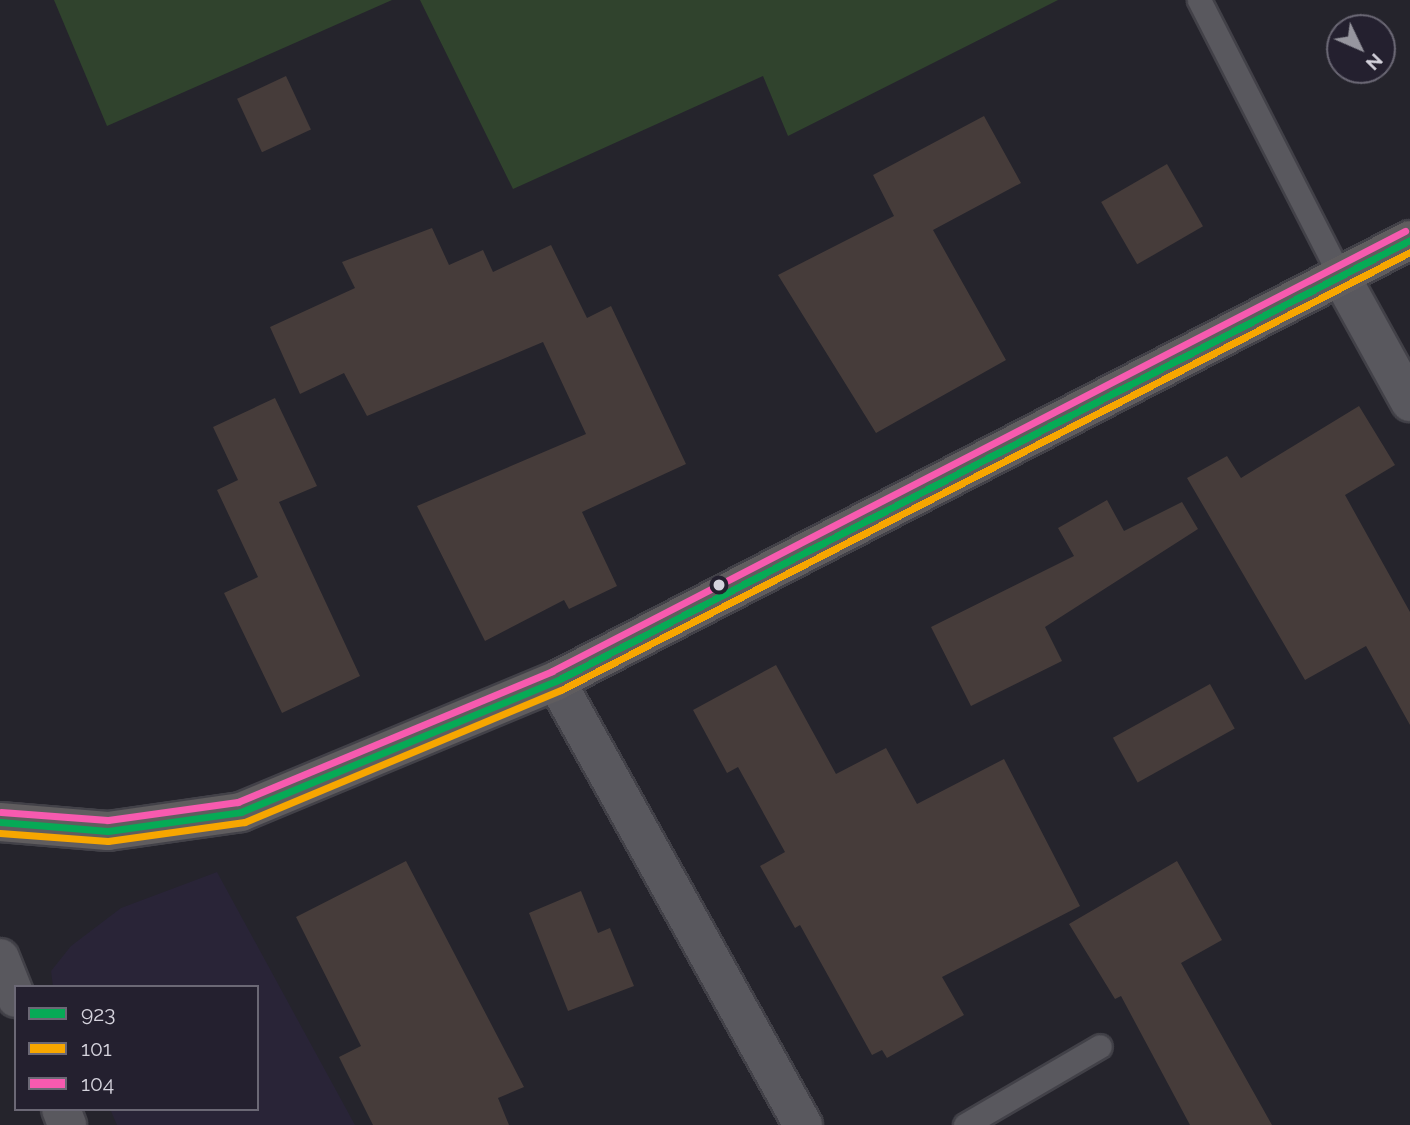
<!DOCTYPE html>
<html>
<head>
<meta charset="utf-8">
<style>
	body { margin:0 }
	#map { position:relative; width:1410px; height:1125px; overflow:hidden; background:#25242c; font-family:Raleway,sans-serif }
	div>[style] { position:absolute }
	.built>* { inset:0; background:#292437 }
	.green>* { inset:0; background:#30432d }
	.building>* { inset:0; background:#463c3a; transform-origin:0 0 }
	.roads { filter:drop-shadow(2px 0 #424148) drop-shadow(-2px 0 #424148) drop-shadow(0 2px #424148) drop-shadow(0 -2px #424148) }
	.lane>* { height:23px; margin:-11.5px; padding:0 11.5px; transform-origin:11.5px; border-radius:11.5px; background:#59585e }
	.street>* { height:38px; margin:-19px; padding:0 19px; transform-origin:19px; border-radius:19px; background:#59585e }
	.secondary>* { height:38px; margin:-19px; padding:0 19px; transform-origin:19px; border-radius:19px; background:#605d5f }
	.bus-1>* { height:7px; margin:-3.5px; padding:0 3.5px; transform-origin:3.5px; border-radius:3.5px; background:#06aa56 }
	.bus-2>* { height:7px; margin:-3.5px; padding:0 3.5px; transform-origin:3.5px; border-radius:3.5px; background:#f7a600 }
	.bus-3>* { height:7px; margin:-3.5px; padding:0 3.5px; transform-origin:3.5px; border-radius:3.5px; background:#f75aaf }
	.dots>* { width:19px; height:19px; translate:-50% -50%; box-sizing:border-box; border:4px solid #24202f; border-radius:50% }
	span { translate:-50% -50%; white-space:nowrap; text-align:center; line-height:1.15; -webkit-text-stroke:5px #24202f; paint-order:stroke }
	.legend { position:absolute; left:14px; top:985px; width:245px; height:126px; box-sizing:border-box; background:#24202f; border:2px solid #6b6875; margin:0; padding:9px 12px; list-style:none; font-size:21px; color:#d5d3dd }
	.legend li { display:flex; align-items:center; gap:14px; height:35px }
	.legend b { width:35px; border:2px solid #6b6875 }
	.north { position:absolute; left:1326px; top:14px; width:70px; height:70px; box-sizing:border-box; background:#24202f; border:2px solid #6b6875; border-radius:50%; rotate:134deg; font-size:19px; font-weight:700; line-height:28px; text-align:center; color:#d5d3dd }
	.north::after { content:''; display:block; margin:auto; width:24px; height:32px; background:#97969f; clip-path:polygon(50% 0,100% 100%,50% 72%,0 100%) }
</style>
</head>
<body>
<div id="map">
	<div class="built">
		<div style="clip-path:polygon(217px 872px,355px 1125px,117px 1125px,110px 1109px,257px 1109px,257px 987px,53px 987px,51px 971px,71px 946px,121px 908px)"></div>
	</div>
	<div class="green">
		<div style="clip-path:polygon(54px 0,392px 0,107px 126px)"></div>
		<div style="clip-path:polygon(420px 0,1058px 0,788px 136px,763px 76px,513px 189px)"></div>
	</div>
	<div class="building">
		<div style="left:286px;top:76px;width:59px;height:54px;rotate:65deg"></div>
		<div style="clip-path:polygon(984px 116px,1021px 183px,933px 230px,1006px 360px,876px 433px,778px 275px,894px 216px,873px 175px)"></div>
		<div style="left:1167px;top:164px;width:72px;height:76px;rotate:60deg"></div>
		<div style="clip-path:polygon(432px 228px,449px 265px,483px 250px,493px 272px,551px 245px,587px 318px,611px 306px,686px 464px,582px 512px,617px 586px,569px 609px,564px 600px,485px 641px,417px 506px,586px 434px,543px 342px,367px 416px,344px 373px,300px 394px,270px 327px,355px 288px,342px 262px)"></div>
		<div style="clip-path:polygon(275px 398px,317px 486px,279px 502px,360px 676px,282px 713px,224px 593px,258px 577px,217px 490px,238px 480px,213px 427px)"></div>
		<div style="clip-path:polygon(1359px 406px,1395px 465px,1345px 495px,1410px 612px,1410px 725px,1366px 646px,1305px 680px,1187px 478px,1227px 456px,1241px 478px)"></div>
		<div style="clip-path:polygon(1107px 500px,1124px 531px,1182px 502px,1198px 529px,1045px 627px,1062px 661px,971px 706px,931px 627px,1074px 556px,1058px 528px)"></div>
		<div style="clip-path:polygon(776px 665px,836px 774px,886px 748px,917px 804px,1004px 759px,1080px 906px,942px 977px,964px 1015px,887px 1058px,882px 1050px,872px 1055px,800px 925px,795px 928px,760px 866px,785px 852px,738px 767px,727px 773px,693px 710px)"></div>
		<div style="left:1210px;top:684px;width:51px;height:111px;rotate:61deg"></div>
		<div style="clip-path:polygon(406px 861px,524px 1087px,498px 1098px,509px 1125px,373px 1125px,339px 1057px,361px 1046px,296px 917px)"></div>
		<div style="clip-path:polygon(1177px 861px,1222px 940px,1181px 963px,1272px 1125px,1190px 1125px,1121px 996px,1115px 999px,1069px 924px)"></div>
		<div style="clip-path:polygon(581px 891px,598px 933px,610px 928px,634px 986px,568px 1011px,529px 913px)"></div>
	</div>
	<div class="roads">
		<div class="lane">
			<div style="left:1199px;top:0;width:311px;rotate:62.9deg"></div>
			<div style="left:965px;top:1125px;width:156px;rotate:-30.3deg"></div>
		</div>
		<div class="street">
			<div style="left:1341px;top:277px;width:143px;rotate:61.1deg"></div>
			<div style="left:556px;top:681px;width:508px;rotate:60.91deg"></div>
			<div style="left:0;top:958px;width:43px;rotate:68.2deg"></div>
			<div style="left:61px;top:1109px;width:17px;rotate:69deg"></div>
		</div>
		<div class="secondary">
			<div style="left:0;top:822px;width:108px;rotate:4.8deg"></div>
			<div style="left:108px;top:831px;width:134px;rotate:-8.1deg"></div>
			<div style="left:241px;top:812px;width:341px;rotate:-22.6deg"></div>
			<div style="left:556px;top:681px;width:961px;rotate:-27.31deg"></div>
		</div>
	</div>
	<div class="bus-1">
		<div style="left:0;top:822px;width:108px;rotate:4.8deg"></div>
		<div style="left:108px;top:831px;width:134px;rotate:-8.1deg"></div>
		<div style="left:241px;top:812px;width:341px;rotate:-22.6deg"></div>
		<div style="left:556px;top:681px;width:961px;rotate:-27.31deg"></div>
	</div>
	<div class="bus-2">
		<div style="left:0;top:833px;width:108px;rotate:4.2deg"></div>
		<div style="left:108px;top:841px;width:138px;rotate:-7.9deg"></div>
		<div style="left:245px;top:822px;width:342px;rotate:-22.7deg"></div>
		<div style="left:561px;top:690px;width:955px;rotate:-27.29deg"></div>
	</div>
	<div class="bus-3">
		<div style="left:1px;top:812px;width:107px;rotate:4.3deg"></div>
		<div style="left:108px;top:820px;width:131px;rotate:-7.9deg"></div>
		<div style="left:238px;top:802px;width:340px;rotate:-22.6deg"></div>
		<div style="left:552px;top:671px;width:960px;rotate:-27.29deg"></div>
	</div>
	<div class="dots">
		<div style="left:719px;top:585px;background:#d5d3dd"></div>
	</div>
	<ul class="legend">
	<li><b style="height:9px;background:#06aa56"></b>923</li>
	<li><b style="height:9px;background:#f7a600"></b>101</li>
	<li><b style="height:9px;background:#f75aaf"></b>104</li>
	</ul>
	<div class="north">N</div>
</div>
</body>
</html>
